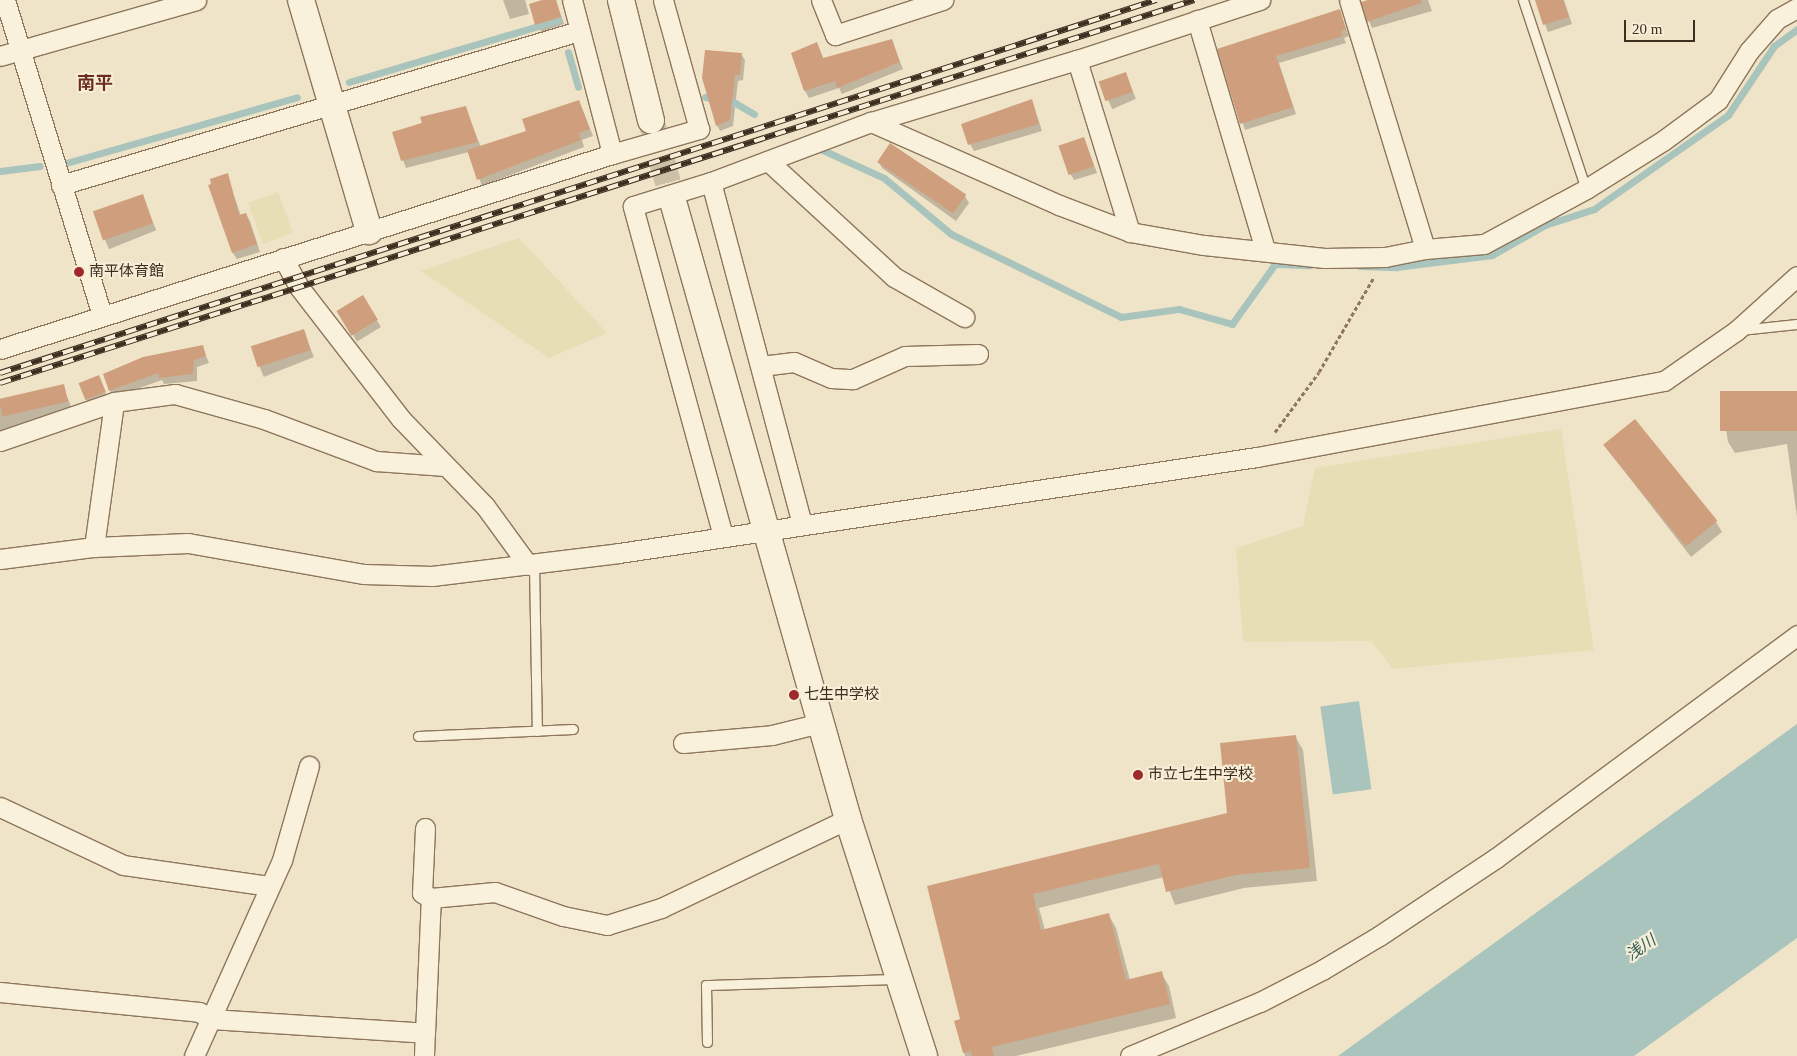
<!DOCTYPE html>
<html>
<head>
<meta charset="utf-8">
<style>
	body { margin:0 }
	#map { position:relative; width:1797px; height:1056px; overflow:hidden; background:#f0e4c8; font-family:"Times New Roman","Noto Sans JP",serif }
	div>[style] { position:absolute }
	.farmland>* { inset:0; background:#e6deb5; transform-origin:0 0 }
	.water>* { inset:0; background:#a9c4bc; transform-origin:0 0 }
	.shadow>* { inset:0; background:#0003; transform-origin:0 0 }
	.stream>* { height:7px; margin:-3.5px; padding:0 3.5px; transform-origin:3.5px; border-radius:3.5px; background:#a9c4bc }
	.building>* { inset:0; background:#cf9f7d; transform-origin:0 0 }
	.secondary-tunnel>* { height:26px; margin-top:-13px; transform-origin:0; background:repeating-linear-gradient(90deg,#ccc0a6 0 26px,transparent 0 39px) }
	.path>* { height:3px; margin-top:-1.5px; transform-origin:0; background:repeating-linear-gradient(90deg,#8d765c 0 4px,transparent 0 6.5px) }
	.roads { filter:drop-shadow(1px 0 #8d765c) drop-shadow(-1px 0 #8d765c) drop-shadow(0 1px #8d765c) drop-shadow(0 -1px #8d765c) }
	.lane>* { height:9px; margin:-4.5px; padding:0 4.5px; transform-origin:4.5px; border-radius:4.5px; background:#faf1dc }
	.street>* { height:19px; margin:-9.5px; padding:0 9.5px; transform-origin:9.5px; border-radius:9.5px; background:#faf1dc }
	.secondary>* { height:26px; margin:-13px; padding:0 13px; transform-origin:13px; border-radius:13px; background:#faf1dc }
	.rail>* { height:5.5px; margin-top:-2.75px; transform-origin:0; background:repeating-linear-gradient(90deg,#f7eed8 0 11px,#3d2e20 0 22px); box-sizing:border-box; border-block:1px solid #3d2e20 }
	.dots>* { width:14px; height:14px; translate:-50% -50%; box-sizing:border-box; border:2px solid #f7eed8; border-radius:50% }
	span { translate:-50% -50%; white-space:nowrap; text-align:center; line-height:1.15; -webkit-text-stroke:4px #f7eed8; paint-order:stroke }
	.poi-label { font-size:15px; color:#3d2e20 }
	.left { translate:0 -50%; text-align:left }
	.water-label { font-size:16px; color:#2f5d5a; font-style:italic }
	.quarter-label { font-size:18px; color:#6b2e1e; font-weight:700 }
	.scale { position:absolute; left:1624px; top:20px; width:71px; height:22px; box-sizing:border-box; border:2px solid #3d2e20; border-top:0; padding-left:6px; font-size:15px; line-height:18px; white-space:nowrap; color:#3d2e20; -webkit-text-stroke:4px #f7eed8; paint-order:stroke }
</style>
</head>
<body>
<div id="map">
	<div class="farmland">
		<div style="left:278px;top:192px;width:44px;height:32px;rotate:70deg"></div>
		<div style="clip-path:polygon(519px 238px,607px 333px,549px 358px,421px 271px)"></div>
		<div style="clip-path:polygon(1561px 429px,1594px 650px,1393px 669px,1371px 641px,1243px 642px,1236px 548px,1303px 526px,1315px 468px)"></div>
	</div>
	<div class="water">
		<div style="left:1359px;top:701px;width:89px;height:39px;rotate:82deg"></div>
		<div style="clip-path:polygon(1797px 724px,1797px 938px,1634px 1056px,1338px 1056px)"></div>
	</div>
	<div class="shadow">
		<div style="clip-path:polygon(503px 0,525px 0,529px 14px,510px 19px)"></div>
		<div style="clip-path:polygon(546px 0,556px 0,564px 24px,541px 32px,530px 5px)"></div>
		<div style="clip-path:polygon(1367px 0,1428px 0,1432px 11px,1372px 28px,1369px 21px)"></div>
		<div style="clip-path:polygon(1536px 0,1564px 0,1572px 24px,1548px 32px)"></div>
		<div style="clip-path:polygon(1339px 10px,1349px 36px,1344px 38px,1346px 43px,1279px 63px,1296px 114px,1245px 130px,1219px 49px)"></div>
		<div style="clip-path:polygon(891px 40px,903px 69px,842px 94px,839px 88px,809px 98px,805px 91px,817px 43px,824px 60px)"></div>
		<div style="clip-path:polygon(741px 54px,745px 60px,743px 80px,738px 81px,733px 126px,720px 131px,717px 125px)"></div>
		<div style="left:1125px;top:74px;width:27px;height:26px;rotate:66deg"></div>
		<div style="clip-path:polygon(1032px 100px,1042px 131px,974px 151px,970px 144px,1010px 110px,1009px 107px)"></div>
		<div style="clip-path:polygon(579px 101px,593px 136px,582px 140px,584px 147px,482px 186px,469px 152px,406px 168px,393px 133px,465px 108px,481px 147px,528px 132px)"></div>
		<div style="clip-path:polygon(1084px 138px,1097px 173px,1074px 180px,1070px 173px)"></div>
		<div style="clip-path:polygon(878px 161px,965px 196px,969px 203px,956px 221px,882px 168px)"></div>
		<div style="clip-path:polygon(227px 175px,241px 216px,246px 214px,250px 221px,260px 252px,237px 259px,233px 253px)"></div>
		<div style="left:142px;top:195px;width:38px;height:51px;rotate:68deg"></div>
		<div style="left:363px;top:297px;width:35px;height:28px;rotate:59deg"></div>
		<div style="left:303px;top:330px;width:29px;height:54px;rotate:68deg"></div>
		<div style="clip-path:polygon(202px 346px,209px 363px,197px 367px,197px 381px,164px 384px,162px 380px,114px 397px,110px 390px)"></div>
		<div style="clip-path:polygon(102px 384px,108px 399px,90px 406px,86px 399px)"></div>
		<div style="clip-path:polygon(63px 386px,72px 409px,0 432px,0 405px)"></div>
		<div style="clip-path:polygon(1797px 392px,1797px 517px,1787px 444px,1735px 453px,1728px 442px,1722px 404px)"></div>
		<div style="clip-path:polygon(1604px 445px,1716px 522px,1722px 532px,1691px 557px)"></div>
		<div style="clip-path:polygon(1295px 736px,1303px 750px,1317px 881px,1244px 888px,1175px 905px,1164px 877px,1039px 908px,1045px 930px,1108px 914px,1116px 928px,1130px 980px,1161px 973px,1169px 986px,1176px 1018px,1016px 1056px,965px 1056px,956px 1022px,962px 1020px,929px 887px,1228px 814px)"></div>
	</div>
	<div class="stream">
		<div style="left:568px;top:52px;width:36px;rotate:74deg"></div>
		<div style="left:349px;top:82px;width:218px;rotate:-16.5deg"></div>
		<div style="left:705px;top:97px;width:31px;rotate:11deg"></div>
		<div style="left:735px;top:103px;width:22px;rotate:30deg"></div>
		<div style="left:816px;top:147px;width:75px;rotate:24.5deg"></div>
		<div style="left:884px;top:178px;width:87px;rotate:39.9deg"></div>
		<div style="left:951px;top:234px;width:189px;rotate:26deg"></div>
		<div style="left:1121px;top:317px;width:59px;rotate:-7.9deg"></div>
		<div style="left:1179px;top:309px;width:55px;rotate:15.8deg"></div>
		<div style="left:1232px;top:324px;width:74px;rotate:-54.4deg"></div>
		<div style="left:1275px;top:264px;width:35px;rotate:2deg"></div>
		<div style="left:66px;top:163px;width:240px;rotate:-15.9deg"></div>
		<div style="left:0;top:171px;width:40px;rotate:-7.1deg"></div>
		<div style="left:1360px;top:266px;width:36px;rotate:2deg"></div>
		<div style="left:1396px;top:267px;width:97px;rotate:-7.1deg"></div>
		<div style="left:1492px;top:255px;width:61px;rotate:-29.5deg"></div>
		<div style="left:1545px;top:225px;width:52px;rotate:-18.1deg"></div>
		<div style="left:1594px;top:209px;width:164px;rotate:-35deg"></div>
		<div style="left:1728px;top:115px;width:83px;rotate:-56.3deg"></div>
		<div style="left:1774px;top:46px;width:29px;rotate:-36deg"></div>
	</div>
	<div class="building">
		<div style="clip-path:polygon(542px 0,556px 0,561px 17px,535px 25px,529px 4px)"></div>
		<div style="clip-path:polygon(1368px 0,1421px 0,1421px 3px,1367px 22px,1361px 2px)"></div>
		<div style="clip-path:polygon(1535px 0,1563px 0,1569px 17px,1543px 25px)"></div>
		<div style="clip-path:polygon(1340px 9px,1346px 29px,1341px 31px,1343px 36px,1276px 56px,1293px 107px,1240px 124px,1217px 49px)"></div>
		<div style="clip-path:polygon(892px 39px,900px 62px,837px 88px,835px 81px,804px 91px,791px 53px,817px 42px,823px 58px)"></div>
		<div style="clip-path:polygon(705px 50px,742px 53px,740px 75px,735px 75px,730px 120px,716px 126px,702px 78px)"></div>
		<div style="left:1126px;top:72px;width:21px;height:29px;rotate:71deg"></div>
		<div style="clip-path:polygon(1032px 99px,1039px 124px,968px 145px,961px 124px)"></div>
		<div style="clip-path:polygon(579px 100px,590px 129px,579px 133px,581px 140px,477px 180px,467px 150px,526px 131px,522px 119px)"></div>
		<div style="clip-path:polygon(466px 106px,478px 142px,401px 161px,392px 132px,422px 123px,420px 117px)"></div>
		<div style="left:1084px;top:137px;width:31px;height:27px;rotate:71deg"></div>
		<div style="left:890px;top:143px;width:92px;height:23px;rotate:34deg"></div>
		<div style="clip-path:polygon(228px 173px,239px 215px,246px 213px,257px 244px,232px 253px,208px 185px,211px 184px,210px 179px)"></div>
		<div style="left:143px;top:194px;width:31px;height:53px;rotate:71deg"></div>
		<div style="left:363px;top:295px;width:29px;height:31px;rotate:59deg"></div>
		<div style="left:304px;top:329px;width:22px;height:56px;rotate:72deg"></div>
		<div style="clip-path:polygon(203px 345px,206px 356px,194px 360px,193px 374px,159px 378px,158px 373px,109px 391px,103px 374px,143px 357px)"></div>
		<div style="left:99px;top:375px;width:18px;height:22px;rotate:68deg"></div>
		<div style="left:64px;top:384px;width:18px;height:67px;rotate:77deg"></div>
		<div style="left:1797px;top:391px;width:40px;height:77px;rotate:90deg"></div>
		<div style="left:1635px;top:419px;width:131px;height:41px;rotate:51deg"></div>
		<div style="clip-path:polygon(1296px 735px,1310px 868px,1236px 875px,1166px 892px,1159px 864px,1033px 894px,1041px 930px,1109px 913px,1126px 980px,1162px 971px,1170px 1004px,992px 1047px,994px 1056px,972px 1056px,971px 1051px,963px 1053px,954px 1021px,960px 1019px,927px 886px,1227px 813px,1220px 743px)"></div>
	</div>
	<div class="secondary-tunnel">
		<div style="left:651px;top:120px;width:88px;rotate:74.9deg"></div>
	</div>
	<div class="path">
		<div style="left:1275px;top:432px;width:74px;rotate:-53.7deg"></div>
		<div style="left:1319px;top:372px;width:110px;rotate:-59.9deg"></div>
	</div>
	<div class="roads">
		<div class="lane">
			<div style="left:1523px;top:0;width:199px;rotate:71.6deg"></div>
			<div style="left:1740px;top:330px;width:57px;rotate:-6deg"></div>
			<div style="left:534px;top:564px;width:167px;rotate:89deg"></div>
			<div style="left:418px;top:736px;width:155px;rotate:-2.6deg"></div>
			<div style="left:707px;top:1042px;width:57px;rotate:-91deg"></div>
			<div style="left:706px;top:985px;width:191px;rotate:-1.8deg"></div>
		</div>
		<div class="street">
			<div style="left:5px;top:0;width:331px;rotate:72.9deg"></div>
			<div style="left:572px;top:0;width:159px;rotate:75.4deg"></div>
			<div style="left:612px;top:154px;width:91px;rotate:-16deg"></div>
			<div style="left:699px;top:129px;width:134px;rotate:-105.6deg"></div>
			<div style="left:821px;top:0;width:38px;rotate:68deg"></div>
			<div style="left:835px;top:35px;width:114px;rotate:-18deg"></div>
			<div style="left:1349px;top:0;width:260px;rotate:73deg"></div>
			<div style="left:1197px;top:20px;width:240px;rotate:73.5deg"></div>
			<div style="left:0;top:56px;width:204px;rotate:-15.9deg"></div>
			<div style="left:1077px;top:60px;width:180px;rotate:72.9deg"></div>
			<div style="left:871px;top:122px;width:206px;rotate:23.8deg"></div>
			<div style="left:1059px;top:205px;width:76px;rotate:20.8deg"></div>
			<div style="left:1130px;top:232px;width:75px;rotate:10deg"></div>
			<div style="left:1204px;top:245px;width:121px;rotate:6.2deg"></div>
			<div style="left:1324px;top:258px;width:61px;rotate:-0.9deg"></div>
			<div style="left:1385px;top:257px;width:41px;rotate:-11.3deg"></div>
			<div style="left:1425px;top:249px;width:59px;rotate:-4.8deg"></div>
			<div style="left:1484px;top:244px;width:116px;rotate:-28.3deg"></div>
			<div style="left:1586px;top:189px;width:92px;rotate:-32.1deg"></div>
			<div style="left:1664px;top:140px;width:67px;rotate:-36.5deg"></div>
			<div style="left:1718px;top:100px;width:58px;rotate:-57.7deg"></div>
			<div style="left:1749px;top:51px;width:43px;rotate:-48.8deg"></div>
			<div style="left:1777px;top:19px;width:23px;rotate:-29deg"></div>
			<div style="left:768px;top:161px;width:171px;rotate:42.6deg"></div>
			<div style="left:894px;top:277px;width:81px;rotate:29.7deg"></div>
			<div style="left:711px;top:182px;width:354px;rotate:75.1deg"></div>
			<div style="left:61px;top:185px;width:540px;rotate:-16.56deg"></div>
			<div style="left:283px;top:258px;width:33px;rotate:61deg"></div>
			<div style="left:299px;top:287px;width:167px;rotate:52.3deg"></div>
			<div style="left:401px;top:419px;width:121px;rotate:46deg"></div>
			<div style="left:485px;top:506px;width:73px;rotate:53.9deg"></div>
			<div style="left:0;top:349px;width:642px;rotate:-17.67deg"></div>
			<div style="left:761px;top:366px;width:33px;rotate:-7deg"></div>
			<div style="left:794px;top:362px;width:40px;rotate:23.4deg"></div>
			<div style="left:831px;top:378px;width:22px;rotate:3deg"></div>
			<div style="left:853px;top:379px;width:57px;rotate:-23.9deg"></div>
			<div style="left:905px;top:356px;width:73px;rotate:-1.6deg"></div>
			<div style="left:0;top:441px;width:120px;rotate:-18.9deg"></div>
			<div style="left:114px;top:402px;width:62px;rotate:-7.5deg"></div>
			<div style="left:175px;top:394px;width:92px;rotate:15.7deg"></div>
			<div style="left:264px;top:419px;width:120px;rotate:20.6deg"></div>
			<div style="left:376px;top:461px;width:69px;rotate:4.1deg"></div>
			<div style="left:723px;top:536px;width:342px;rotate:-105.3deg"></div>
			<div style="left:633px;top:206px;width:82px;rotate:-17.1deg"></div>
			<div style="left:711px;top:182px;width:171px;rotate:-20.6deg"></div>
			<div style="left:871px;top:122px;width:215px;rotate:-16.8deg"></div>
			<div style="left:1077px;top:60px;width:193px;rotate:-18.2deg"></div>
			<div style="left:94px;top:547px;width:146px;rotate:-82.1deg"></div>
			<div style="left:0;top:559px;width:95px;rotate:-7.3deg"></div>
			<div style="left:94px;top:547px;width:94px;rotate:-2.4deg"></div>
			<div style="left:188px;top:543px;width:179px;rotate:10deg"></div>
			<div style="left:364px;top:574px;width:68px;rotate:1.7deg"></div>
			<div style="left:432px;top:576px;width:188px;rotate:-7deg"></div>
			<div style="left:619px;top:553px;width:645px;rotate:-8.56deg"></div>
			<div style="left:1257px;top:457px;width:414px;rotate:-10.6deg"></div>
			<div style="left:1664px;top:381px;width:88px;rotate:-34.8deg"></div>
			<div style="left:1736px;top:331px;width:82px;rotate:-42deg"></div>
			<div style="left:683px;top:743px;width:89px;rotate:-5.1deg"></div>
			<div style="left:772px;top:735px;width:49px;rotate:-14deg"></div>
			<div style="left:0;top:807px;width:136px;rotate:25.2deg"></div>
			<div style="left:123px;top:865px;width:148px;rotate:8.2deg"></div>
			<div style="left:425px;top:828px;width:65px;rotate:92.6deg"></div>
			<div style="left:422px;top:893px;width:10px;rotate:29deg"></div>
			<div style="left:0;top:992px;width:200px;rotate:5.7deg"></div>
			<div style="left:199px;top:1012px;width:14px;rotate:30deg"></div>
			<div style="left:211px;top:1019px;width:214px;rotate:3.7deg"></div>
			<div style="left:425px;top:1033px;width:135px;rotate:-87.5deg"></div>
			<div style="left:431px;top:898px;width:64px;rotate:-5.4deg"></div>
			<div style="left:495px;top:892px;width:72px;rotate:19.4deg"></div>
			<div style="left:563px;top:916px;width:45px;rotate:11.6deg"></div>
			<div style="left:607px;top:925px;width:57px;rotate:-17.5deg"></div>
			<div style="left:661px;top:908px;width:207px;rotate:-25.5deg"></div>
			<div style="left:194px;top:1056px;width:215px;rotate:-65.8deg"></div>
			<div style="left:282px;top:860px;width:98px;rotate:-74deg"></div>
			<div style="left:424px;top:1056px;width:23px;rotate:-88deg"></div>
			<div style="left:1130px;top:1056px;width:141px;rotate:-22.6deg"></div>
			<div style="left:1260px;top:1002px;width:70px;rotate:-27.3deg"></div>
			<div style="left:1322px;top:970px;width:66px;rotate:-30.8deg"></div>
			<div style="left:1379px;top:936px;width:141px;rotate:-33.7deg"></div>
			<div style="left:1496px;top:858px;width:375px;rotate:-36.5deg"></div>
		</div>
		<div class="secondary">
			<div style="left:301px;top:0;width:241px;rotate:73.6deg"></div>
			<div style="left:621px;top:0;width:124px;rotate:76deg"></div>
			<div style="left:674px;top:205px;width:638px;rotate:74.18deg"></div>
			<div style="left:848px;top:819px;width:249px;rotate:72.2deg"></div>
		</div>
	</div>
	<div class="rail">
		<div style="left:0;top:373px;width:1215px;rotate:-17.88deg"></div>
		<div style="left:0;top:383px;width:1254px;rotate:-17.78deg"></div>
	</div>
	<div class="dots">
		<div style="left:79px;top:272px;background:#9e2a2b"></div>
		<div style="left:794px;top:695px;background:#9e2a2b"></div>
		<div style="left:1138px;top:775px;background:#9e2a2b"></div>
	</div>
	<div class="poi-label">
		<span class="left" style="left:89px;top:272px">南平体育館</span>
		<span class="left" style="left:804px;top:695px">七生中学校</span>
		<span class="left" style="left:1148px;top:775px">市立七生中学校</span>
	</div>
	<div class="water-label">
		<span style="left:1641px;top:948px;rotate:-35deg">浅川</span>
	</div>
	<div class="quarter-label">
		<span style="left:95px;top:83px">南平</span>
	</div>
	<div class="scale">20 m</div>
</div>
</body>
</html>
